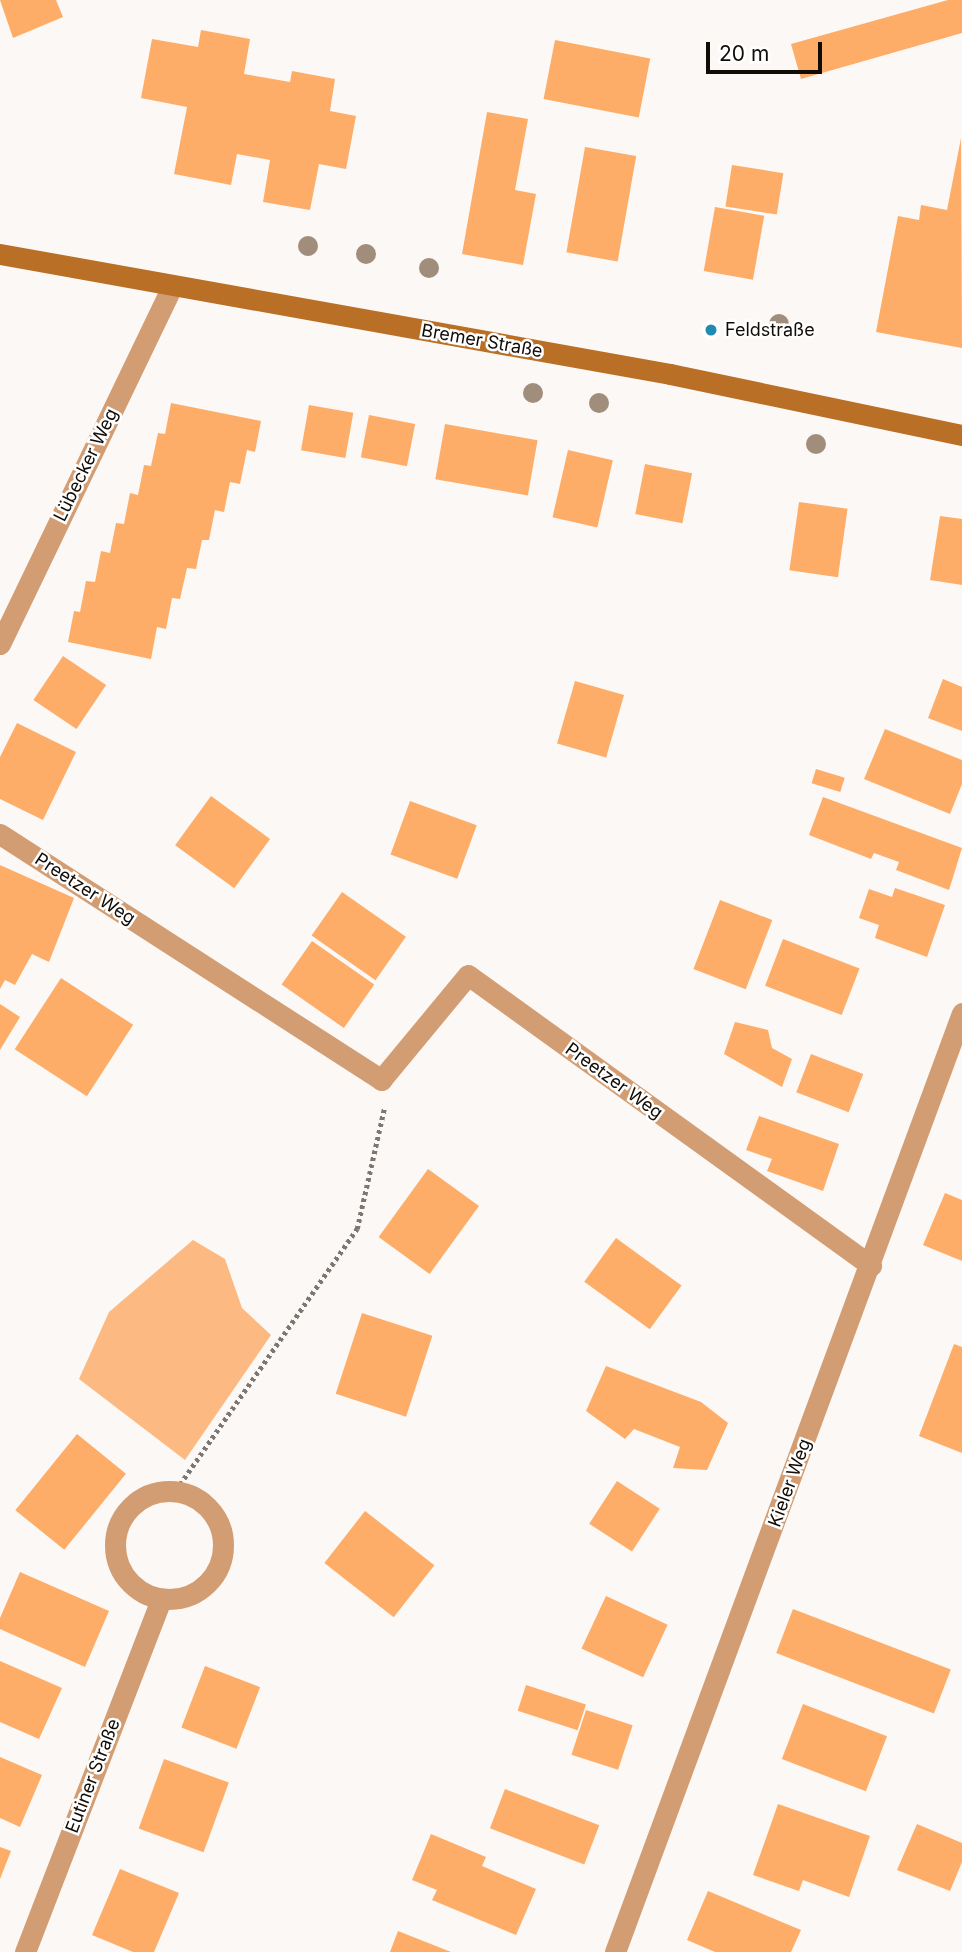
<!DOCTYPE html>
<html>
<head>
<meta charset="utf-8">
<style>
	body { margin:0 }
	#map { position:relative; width:962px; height:1952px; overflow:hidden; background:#fcf8f5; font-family:Inter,sans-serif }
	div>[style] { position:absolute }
	.green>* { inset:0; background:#fdb982 }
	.building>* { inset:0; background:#fdad68; transform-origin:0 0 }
	.path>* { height:4.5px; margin-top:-2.25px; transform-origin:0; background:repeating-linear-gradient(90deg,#7c7773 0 3.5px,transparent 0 7px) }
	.minor>* { height:21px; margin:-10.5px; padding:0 10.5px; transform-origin:10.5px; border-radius:10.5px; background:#d29d73 }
	.minor>.ring { margin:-10.5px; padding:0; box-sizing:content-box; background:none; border:21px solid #d29d73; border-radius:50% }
	.secondary>* { height:21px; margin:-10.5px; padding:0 10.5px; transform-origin:10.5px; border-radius:10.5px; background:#ba6f26 }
	.trees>* { width:20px; height:20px; margin:-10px; border-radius:50%; background:#a08d7b }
	.dots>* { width:19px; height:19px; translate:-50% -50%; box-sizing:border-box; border:4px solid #fff; border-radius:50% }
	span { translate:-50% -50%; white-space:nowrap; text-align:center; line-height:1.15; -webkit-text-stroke:5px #fff; paint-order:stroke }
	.poi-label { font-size:18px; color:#120c07 }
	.left { translate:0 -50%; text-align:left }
	.street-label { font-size:18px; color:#120c07 }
	.scale { position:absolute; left:706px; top:42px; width:116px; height:32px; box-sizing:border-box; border:4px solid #120c07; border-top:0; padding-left:9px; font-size:21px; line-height:24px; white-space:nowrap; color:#120c07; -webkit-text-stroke:5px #fff; paint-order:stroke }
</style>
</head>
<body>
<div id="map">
	<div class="green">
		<div style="clip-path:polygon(193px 1240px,225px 1259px,242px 1308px,271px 1335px,185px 1460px,79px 1379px,109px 1312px)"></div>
	</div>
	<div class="building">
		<div style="clip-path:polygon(0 0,56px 0,63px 17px,13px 38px)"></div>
		<div style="clip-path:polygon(948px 0,962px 0,962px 33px,801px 79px,791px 44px)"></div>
		<div style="clip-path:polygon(201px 30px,250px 39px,244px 74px,290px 82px,292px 71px,335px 79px,330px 111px,356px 116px,346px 169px,319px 164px,310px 210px,263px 202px,270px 160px,237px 154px,231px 185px,174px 174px,187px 107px,141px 98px,152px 39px,198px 47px)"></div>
		<div style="left:555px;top:40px;width:97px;height:60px;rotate:11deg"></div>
		<div style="clip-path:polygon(487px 112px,528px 119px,515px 190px,536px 194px,523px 265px,462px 254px)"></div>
		<div style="clip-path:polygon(961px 138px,962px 348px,876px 332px,898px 216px,919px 220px,921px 205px,947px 210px)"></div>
		<div style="left:585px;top:147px;width:52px;height:107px;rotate:10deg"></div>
		<div style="left:732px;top:165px;width:52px;height:42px;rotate:9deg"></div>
		<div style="left:715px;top:207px;width:50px;height:65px;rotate:10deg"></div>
		<div style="clip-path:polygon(171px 403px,261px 421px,255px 452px,247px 450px,240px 484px,230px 482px,224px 512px,215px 510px,209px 540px,202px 540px,196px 569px,187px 568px,180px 599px,172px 598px,166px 629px,157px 627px,151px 659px,68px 642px,74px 611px,80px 612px,86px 581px,95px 582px,101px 551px,110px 553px,116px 523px,124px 524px,130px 493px,138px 495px,144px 465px,151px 466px,158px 433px,165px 434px)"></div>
		<div style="left:309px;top:405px;width:45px;height:46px;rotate:10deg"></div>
		<div style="left:369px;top:415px;width:47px;height:43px;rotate:11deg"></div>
		<div style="left:445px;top:424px;width:94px;height:56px;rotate:10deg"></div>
		<div style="left:568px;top:450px;width:46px;height:69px;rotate:13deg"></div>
		<div style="left:645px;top:464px;width:48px;height:51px;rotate:11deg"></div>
		<div style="left:799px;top:502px;width:49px;height:69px;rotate:8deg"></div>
		<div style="clip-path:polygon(940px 516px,962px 519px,962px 585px,930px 580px)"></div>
		<div style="left:63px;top:656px;width:52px;height:53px;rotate:34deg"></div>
		<div style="clip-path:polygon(943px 679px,962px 687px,962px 731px,928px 718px)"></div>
		<div style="left:575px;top:681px;width:51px;height:65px;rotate:16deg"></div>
		<div style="clip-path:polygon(17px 723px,76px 752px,43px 820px,0 799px,0 757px)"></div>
		<div style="clip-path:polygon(885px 729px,962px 760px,962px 784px,950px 814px,864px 779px)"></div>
		<div style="left:816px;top:769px;width:30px;height:15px;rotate:17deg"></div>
		<div style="left:211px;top:796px;width:73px;height:61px;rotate:36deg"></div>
		<div style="clip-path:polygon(823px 797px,962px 848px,949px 890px,896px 870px,899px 862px,874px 853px,871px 859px,809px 835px)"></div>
		<div style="left:410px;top:801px;width:71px;height:57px;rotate:20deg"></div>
		<div style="clip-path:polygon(0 865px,74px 898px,49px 962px,32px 954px,15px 985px,5px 980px,0 989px)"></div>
		<div style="clip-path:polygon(895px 888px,945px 905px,927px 957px,875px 938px,879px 925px,859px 918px,869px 889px,892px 897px)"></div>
		<div style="left:342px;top:892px;width:78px;height:53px;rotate:35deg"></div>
		<div style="left:720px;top:900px;width:56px;height:74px;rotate:21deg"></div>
		<div style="left:783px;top:939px;width:82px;height:50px;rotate:21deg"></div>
		<div style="left:312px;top:941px;width:76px;height:53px;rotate:35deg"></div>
		<div style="left:61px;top:978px;width:86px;height:85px;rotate:33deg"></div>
		<div style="clip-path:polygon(0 1004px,20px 1017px,0 1050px)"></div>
		<div style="clip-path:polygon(735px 1022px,768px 1030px,772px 1048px,792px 1059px,782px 1087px,724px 1054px)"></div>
		<div style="left:811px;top:1054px;width:56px;height:41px;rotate:21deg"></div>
		<div style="clip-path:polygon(759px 1116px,839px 1144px,823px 1191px,767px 1171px,772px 1159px,746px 1150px)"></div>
		<div style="left:428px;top:1169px;width:63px;height:84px;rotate:36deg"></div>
		<div style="clip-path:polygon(945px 1193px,962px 1200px,962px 1261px,923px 1245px)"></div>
		<div style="left:616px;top:1238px;width:81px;height:54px;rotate:36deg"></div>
		<div style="left:362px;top:1313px;width:74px;height:85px;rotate:18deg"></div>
		<div style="clip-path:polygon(954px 1344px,962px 1347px,962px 1453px,919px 1436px)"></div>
		<div style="clip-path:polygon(606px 1366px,701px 1402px,728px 1423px,707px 1470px,673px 1468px,680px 1447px,634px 1429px,625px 1439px,586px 1411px)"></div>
		<div style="left:77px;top:1434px;width:63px;height:98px;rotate:39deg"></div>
		<div style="left:617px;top:1481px;width:51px;height:51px;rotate:33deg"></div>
		<div style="left:365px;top:1511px;width:88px;height:66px;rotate:38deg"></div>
		<div style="clip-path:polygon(20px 1572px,109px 1611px,85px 1667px,0 1629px,0 1618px)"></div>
		<div style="left:606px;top:1596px;width:68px;height:58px;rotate:25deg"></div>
		<div style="left:793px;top:1609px;width:169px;height:47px;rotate:21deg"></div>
		<div style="clip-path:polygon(0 1661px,62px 1688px,39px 1739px,0 1722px)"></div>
		<div style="left:205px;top:1666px;width:59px;height:66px;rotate:21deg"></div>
		<div style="left:526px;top:1685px;width:63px;height:27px;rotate:18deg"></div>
		<div style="left:803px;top:1704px;width:90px;height:59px;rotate:21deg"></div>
		<div style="left:586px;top:1710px;width:49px;height:47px;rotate:18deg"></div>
		<div style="clip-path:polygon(0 1757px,42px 1775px,20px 1827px,0 1818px)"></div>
		<div style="left:164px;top:1759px;width:69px;height:74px;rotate:20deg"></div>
		<div style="left:505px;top:1789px;width:101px;height:42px;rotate:21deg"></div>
		<div style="clip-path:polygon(778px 1804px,870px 1836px,849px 1897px,803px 1880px,799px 1891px,753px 1875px)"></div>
		<div style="clip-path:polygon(917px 1824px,962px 1843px,962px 1862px,950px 1891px,897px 1870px)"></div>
		<div style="clip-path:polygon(431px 1834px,486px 1857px,482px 1866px,536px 1889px,516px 1935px,432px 1900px,437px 1890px,412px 1880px)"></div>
		<div style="clip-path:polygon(0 1847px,11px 1851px,0 1879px)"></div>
		<div style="clip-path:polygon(120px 1869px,179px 1893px,154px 1952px,133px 1952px,92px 1935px)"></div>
		<div style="clip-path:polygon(708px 1891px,801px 1930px,791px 1952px,715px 1952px,687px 1940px)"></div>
		<div style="clip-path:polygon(398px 1931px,451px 1952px,390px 1952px)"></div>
	</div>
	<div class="path">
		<div style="left:176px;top:1490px;width:318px;rotate:-55.3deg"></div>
		<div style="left:357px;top:1229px;width:123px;rotate:-77.3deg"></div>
	</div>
	<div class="minor">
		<div style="left:0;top:644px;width:396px;rotate:-64.3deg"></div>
		<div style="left:0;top:834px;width:454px;rotate:32.8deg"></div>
		<div style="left:381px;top:1080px;width:136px;rotate:-50.4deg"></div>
		<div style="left:468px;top:975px;width:497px;rotate:35.8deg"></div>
		<div class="ring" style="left:115px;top:1491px;width:87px;height:87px"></div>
		<div style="left:25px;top:1952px;width:378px;rotate:-68.9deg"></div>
		<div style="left:615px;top:1952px;width:1001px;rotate:-69.72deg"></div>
	</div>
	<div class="secondary">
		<div style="left:0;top:254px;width:681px;rotate:10.15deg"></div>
		<div style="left:670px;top:374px;width:298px;rotate:11.8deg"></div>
	</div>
	<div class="trees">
		<div style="left:308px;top:246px"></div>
		<div style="left:366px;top:254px"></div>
		<div style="left:429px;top:268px"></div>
		<div style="left:779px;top:324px"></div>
		<div style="left:533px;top:393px"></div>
		<div style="left:599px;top:403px"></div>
		<div style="left:816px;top:444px"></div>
	</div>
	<div class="dots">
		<div style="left:711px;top:330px;background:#208bb2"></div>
	</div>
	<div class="poi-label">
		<span class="left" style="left:725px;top:330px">Feldstraße</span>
	</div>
	<div class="street-label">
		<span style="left:482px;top:341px;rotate:10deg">Bremer Straße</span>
		<span style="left:86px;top:465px;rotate:-64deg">Lübecker Weg</span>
		<span style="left:85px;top:889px;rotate:33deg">Preetzer Weg</span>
		<span style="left:614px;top:1081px;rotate:36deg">Preetzer Weg</span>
		<span style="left:790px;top:1483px;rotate:-70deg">Kieler Weg</span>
		<span style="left:93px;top:1776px;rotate:-69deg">Eutiner Straße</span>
	</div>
	<div class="scale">20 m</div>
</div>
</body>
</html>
